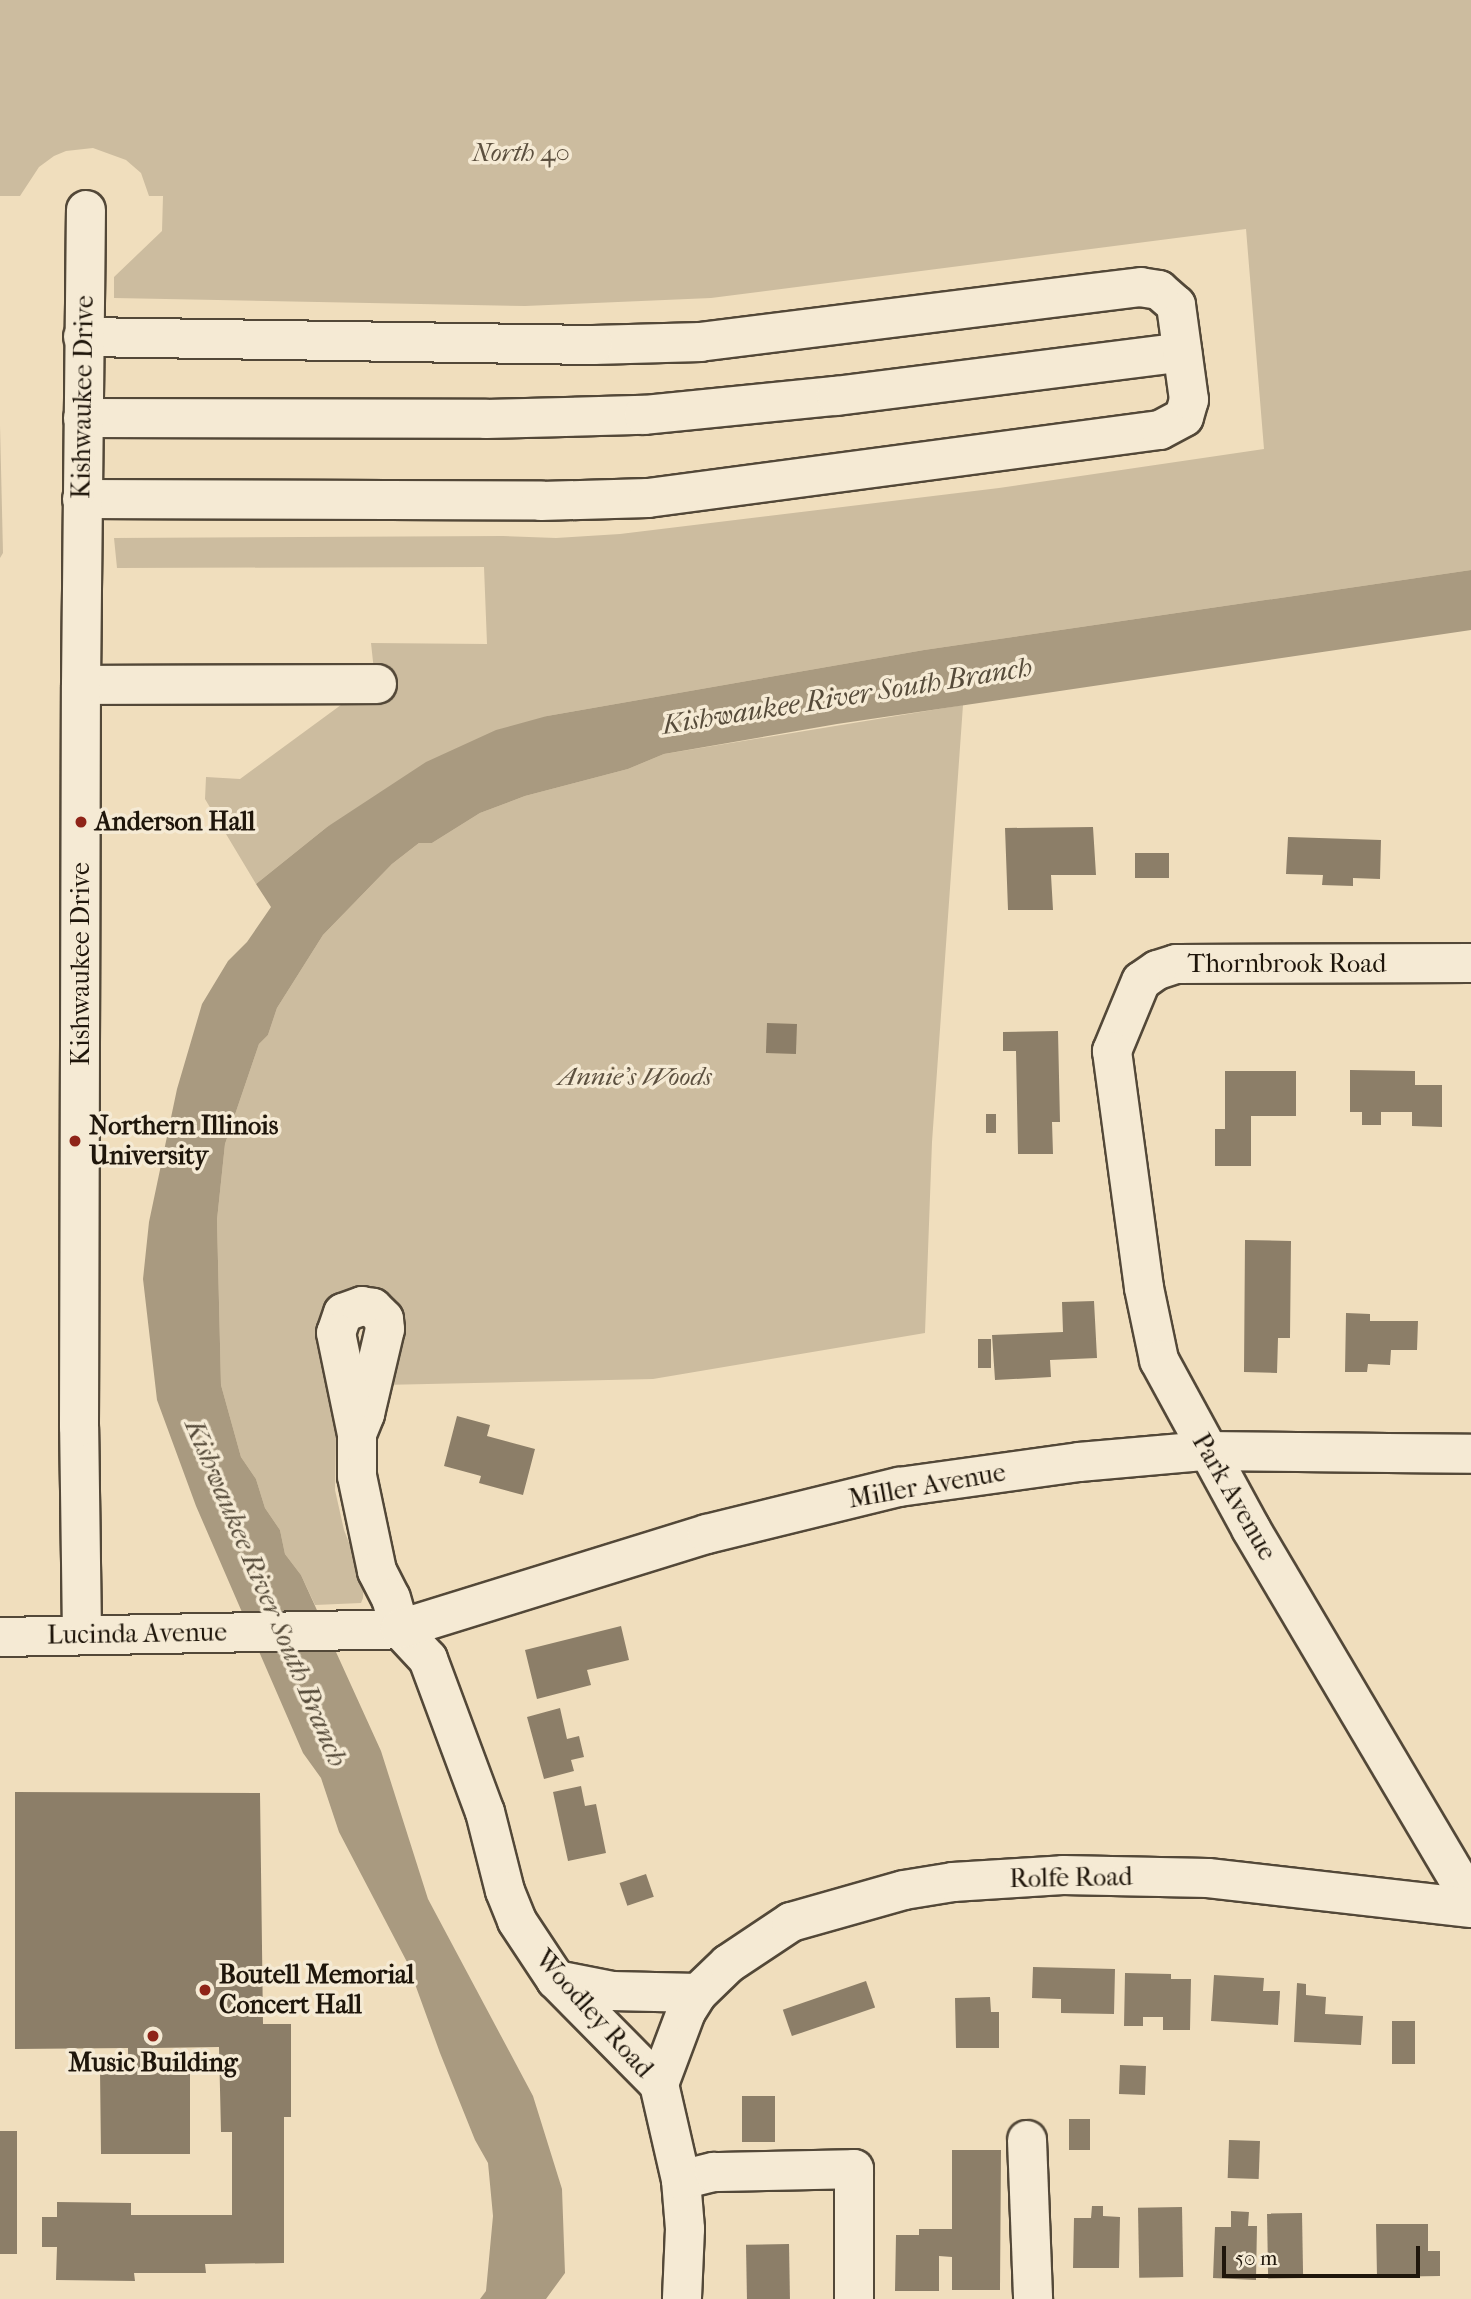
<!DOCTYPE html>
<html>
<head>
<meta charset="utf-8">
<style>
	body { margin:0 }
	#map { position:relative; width:1471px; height:2299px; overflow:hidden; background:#f0debd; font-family:"IM FELL French Canon",serif }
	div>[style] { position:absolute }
	.green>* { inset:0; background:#ccbc9f }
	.water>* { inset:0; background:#a99a80 }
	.building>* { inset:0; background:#8c7e68; transform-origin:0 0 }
	.roads { filter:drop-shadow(2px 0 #534838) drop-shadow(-2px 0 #534838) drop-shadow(0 2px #534838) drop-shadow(0 -2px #534838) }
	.minor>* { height:38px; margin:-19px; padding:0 19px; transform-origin:19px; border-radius:19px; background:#f5ead4 }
	.dots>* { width:19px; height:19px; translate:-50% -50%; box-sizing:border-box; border:4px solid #f5ead4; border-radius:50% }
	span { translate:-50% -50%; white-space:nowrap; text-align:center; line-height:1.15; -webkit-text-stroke:7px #f5ead4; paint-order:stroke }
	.park-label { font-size:26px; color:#5c503f; font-style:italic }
	.street-label { font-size:26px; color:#1f160b }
	.poi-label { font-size:26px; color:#1f160b; font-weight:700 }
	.left { translate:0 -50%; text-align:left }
	.water-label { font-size:28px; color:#564b3a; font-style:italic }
	.scale { position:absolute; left:1222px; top:2246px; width:198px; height:32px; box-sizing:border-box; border:4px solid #1f160b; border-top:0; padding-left:9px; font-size:21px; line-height:24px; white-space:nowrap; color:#1f160b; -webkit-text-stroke:5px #f5ead4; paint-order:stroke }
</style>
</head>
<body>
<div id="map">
	<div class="green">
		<div style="clip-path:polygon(0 0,1471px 0,1471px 570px,924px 650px,547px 716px,327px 827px,256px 884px,205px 799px,206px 777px,240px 779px,375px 680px,371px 643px,487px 644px,484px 567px,117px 568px,114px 538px,503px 536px,556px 538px,620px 534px,999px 488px,1264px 449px,1246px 229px,711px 298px,525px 306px,114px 298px,114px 277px,162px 231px,163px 196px,149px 196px,141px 173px,126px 160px,93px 148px,66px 151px,54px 156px,39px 167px,20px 196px,0 196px)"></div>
		<div style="clip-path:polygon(0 425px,3px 553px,0 558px)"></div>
		<div style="clip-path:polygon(963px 705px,932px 1142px,925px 1333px,653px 1379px,381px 1385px,367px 1293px,337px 1383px,335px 1490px,344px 1530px,364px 1581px,363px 1598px,361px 1603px,315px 1605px,301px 1575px,285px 1554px,280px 1530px,265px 1508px,256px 1479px,241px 1457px,221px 1385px,217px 1220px,225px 1144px,259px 1044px,268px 1035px,277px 1008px,323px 935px,392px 864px,419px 843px,432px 843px,480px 813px,525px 796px,628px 769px,664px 754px)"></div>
	</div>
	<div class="water">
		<div style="clip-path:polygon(1471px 570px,1471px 630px,837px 724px,664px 754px,628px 769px,525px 796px,480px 813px,432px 843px,419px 843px,392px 864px,323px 935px,277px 1008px,268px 1035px,259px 1044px,225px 1144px,217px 1220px,221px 1385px,241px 1457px,256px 1479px,265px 1508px,280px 1530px,285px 1554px,301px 1575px,381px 1751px,428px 1899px,533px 2096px,562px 2189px,565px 2273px,546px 2299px,480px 2299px,486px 2291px,493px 2216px,488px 2163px,475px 2140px,440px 2053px,407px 1962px,339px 1832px,321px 1778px,303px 1753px,196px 1506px,157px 1400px,143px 1279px,149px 1222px,177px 1089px,202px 1004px,228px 961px,247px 942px,271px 907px,256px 884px,327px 827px,426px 762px,496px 730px,547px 716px,924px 650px)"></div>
	</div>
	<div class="building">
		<div style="clip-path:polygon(1093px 827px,1096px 875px,1051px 875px,1053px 910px,1008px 910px,1005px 828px)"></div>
		<div style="clip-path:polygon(1288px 837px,1381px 840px,1380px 879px,1353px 878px,1353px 886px,1322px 885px,1323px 875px,1286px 874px)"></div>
		<div style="left:1169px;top:853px;width:25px;height:34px;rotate:90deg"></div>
		<div style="left:767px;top:1023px;width:30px;height:30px;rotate:2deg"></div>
		<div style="clip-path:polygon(1058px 1031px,1060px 1122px,1052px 1122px,1053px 1154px,1018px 1154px,1016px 1051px,1003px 1051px,1003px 1032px)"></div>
		<div style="clip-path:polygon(1350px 1070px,1415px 1071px,1415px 1085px,1442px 1085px,1442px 1127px,1412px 1126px,1412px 1112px,1381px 1112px,1381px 1125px,1362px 1125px,1362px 1112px,1350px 1112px)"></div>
		<div style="clip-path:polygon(1225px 1071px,1296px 1071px,1296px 1116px,1251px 1116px,1251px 1166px,1215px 1166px,1215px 1129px,1225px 1129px)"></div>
		<div style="left:986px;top:1114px;width:10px;height:19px"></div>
		<div style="clip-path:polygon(1245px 1240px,1291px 1241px,1290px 1338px,1278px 1338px,1277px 1373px,1244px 1372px)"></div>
		<div style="clip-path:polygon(1094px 1301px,1097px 1358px,1050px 1360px,1051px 1377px,995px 1380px,992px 1335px,1063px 1332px,1062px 1302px)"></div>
		<div style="clip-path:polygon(1346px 1313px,1370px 1314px,1370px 1321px,1418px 1321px,1417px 1350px,1391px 1350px,1390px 1365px,1368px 1364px,1367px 1372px,1345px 1372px)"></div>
		<div style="left:978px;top:1339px;width:13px;height:29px"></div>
		<div style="clip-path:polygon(457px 1416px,490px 1425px,487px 1436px,535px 1449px,523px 1495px,479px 1483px,481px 1476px,444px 1466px)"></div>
		<div style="clip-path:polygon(621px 1626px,629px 1660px,587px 1670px,591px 1685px,537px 1699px,525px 1650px)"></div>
		<div style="clip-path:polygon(560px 1708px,567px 1739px,579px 1736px,584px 1757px,571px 1760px,574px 1771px,544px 1779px,527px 1717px)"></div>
		<div style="clip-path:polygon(581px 1786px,585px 1806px,596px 1804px,606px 1853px,568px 1861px,553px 1792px)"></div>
		<div style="clip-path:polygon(15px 1792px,260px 1793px,263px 2024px,291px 2024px,291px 2117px,284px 2117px,284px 2263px,205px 2264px,206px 2273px,134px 2273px,135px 2281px,56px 2280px,57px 2247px,42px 2247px,42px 2217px,57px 2217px,57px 2202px,131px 2203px,131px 2215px,232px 2215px,232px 2132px,221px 2132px,219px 2047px,153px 2048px,153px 2068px,190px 2067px,190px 2154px,101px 2154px,100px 2070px,128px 2069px,128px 2048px,15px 2049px)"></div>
		<div style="left:646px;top:1874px;width:24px;height:28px;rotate:71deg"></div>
		<div style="clip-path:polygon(1033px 1967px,1115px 1969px,1114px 2014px,1061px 2013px,1061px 1999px,1032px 1998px)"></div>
		<div style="clip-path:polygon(1125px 1973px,1171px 1974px,1171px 1979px,1191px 1979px,1190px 2030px,1163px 2030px,1163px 2017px,1143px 2017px,1143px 2026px,1124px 2026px)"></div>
		<div style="clip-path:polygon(1214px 1975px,1264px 1978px,1263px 1991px,1280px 1991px,1278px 2025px,1211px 2021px)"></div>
		<div style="left:866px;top:1981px;width:28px;height:88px;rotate:71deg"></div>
		<div style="clip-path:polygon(1297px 1983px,1306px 1984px,1306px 1995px,1326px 1997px,1325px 2014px,1363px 2016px,1361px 2045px,1294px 2042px)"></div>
		<div style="clip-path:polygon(990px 1997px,991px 2012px,999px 2012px,999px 2048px,956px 2048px,955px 1998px)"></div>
		<div style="left:1392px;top:2021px;width:23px;height:43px"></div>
		<div style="left:1120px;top:2065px;width:26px;height:29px;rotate:2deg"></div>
		<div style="left:742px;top:2096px;width:33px;height:46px"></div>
		<div style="left:1069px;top:2119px;width:21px;height:31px"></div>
		<div style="left:0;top:2131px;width:17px;height:123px"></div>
		<div style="left:1229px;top:2140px;width:31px;height:38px;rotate:2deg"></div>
		<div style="clip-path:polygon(952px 2150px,1001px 2150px,1000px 2290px,952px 2290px,952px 2257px,939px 2256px,939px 2291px,895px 2291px,896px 2235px,919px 2235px,919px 2229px,952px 2229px)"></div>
		<div style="clip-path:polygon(1092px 2206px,1103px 2206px,1103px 2216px,1120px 2217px,1119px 2268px,1073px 2268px,1074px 2218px,1091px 2218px)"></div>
		<div style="left:1182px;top:2207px;width:70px;height:44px;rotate:89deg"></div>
		<div style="clip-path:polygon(1231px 2211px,1249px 2212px,1248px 2226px,1257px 2226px,1256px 2280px,1213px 2278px,1215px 2227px,1231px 2227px)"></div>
		<div style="left:1302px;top:2213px;width:65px;height:35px;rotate:89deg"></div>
		<div style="clip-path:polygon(1376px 2224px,1428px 2224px,1428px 2251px,1440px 2251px,1440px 2276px,1377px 2277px)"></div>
		<div style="left:789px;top:2244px;width:55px;height:43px;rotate:89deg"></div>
	</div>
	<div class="roads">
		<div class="minor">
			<div style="left:83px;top:418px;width:403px;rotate:0.1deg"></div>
			<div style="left:486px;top:419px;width:158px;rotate:-1.5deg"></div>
			<div style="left:644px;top:415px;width:193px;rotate:-5.7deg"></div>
			<div style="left:836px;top:396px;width:349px;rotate:-7.2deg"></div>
			<div style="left:82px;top:499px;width:459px;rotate:0.2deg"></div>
			<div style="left:541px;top:501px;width:107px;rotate:-1.6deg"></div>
			<div style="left:648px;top:498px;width:516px;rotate:-7.57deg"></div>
			<div style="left:1160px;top:430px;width:27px;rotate:-28deg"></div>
			<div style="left:1184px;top:417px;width:18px;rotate:-74deg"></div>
			<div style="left:1189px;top:400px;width:96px;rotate:-97.8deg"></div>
			<div style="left:1176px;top:305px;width:23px;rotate:-139deg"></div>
			<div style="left:1159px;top:290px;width:18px;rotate:-171deg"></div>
			<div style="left:1141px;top:287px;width:443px;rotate:172.9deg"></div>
			<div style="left:701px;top:342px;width:108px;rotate:178.4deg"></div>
			<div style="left:593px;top:345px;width:510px;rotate:-179.1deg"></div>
			<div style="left:81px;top:685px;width:296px;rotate:-0.2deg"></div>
			<div style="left:1471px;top:963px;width:295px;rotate:179.8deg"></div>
			<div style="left:1176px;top:964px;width:20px;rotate:162deg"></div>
			<div style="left:1157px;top:970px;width:19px;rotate:145deg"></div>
			<div style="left:1141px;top:981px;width:76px;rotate:112.5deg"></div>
			<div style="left:1112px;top:1051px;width:239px;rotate:82.3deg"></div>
			<div style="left:1144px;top:1288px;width:74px;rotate:78.2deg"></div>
			<div style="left:1159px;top:1360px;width:192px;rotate:61.4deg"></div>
			<div style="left:1251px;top:1529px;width:432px;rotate:59.4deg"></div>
			<div style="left:357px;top:1434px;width:22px;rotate:-68deg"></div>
			<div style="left:365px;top:1414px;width:87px;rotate:-76.8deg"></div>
			<div style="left:385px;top:1329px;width:10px;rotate:-96deg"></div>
			<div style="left:384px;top:1319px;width:16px;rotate:-135deg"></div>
			<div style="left:373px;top:1308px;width:11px;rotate:-170deg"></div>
			<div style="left:362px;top:1306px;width:20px;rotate:160deg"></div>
			<div style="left:343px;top:1313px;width:21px;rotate:109deg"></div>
			<div style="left:336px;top:1333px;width:103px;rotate:78.3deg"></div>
			<div style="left:357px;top:1434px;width:42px;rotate:90deg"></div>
			<div style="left:357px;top:1476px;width:97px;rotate:78.1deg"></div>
			<div style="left:377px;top:1571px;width:30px;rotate:63deg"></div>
			<div style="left:391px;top:1598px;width:32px;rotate:74deg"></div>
			<div style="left:400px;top:1629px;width:41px;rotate:47deg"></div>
			<div style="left:428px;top:1659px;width:163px;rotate:69.6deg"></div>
			<div style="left:485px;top:1812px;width:81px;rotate:75.8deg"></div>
			<div style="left:505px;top:1891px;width:32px;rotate:68deg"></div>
			<div style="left:517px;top:1921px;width:71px;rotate:56.5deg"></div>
			<div style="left:556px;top:1980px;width:146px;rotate:45.3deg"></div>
			<div style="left:659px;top:2084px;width:98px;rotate:77.1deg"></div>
			<div style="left:681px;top:2180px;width:49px;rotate:85.3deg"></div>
			<div style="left:685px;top:2229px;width:70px;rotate:92.5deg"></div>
			<div style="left:82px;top:1634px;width:207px;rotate:-90.8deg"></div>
			<div style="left:79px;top:1427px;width:742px;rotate:-89.85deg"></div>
			<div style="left:81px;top:685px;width:475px;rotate:-89.4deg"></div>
			<div style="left:0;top:1637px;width:400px;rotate:-1.1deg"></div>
			<div style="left:400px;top:1629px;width:321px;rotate:-17.2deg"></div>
			<div style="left:707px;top:1534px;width:198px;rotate:-13.8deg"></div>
			<div style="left:899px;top:1487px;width:182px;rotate:-7.9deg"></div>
			<div style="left:1079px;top:1462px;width:127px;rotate:-5deg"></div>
			<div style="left:1206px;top:1451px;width:265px;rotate:0.6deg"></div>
			<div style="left:556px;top:1980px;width:57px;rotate:11.1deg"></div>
			<div style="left:612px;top:1991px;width:86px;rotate:1.3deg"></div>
			<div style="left:659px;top:2084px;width:77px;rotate:-69.4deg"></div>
			<div style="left:686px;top:2012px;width:22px;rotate:-58deg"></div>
			<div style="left:698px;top:1993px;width:42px;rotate:-44deg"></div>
			<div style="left:728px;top:1964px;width:76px;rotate:-33.7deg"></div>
			<div style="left:791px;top:1922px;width:117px;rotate:-15.8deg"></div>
			<div style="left:904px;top:1890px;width:50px;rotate:-9.3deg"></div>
			<div style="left:953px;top:1882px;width:110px;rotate:-3.6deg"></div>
			<div style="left:1063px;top:1875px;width:145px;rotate:1.2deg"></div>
			<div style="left:1208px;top:1878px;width:265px;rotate:6.5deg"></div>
			<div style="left:1027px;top:2140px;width:159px;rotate:87.8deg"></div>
			<div style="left:681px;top:2180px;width:34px;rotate:-14deg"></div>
			<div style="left:714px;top:2172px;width:140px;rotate:-1.2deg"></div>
			<div style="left:854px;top:2169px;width:130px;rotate:90deg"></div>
		</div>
	</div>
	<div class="dots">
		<div style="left:81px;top:822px;background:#8f2418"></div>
		<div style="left:75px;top:1141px;background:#8f2418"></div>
		<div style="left:205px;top:1990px;background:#8f2418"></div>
		<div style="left:153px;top:2036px;background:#8f2418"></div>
	</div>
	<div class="park-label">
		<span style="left:521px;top:153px">North 40</span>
		<span style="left:635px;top:1077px">Annie's Woods</span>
	</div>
	<div class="street-label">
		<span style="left:83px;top:397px;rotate:-89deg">Kishwaukee Drive</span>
		<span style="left:81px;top:964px;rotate:-90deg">Kishwaukee Drive</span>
		<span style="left:1287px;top:964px">Thornbrook Road</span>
		<span style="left:927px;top:1486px;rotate:-10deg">Miller Avenue</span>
		<span style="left:1234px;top:1497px;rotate:60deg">Park Avenue</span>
		<span style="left:137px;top:1634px;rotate:-1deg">Lucinda Avenue</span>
		<span style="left:1071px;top:1878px;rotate:-1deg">Rolfe Road</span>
		<span style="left:594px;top:2014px;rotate:48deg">Woodley Road</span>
	</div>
	<div class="poi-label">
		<span class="left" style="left:95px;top:822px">Anderson Hall</span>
		<span class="left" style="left:89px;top:1141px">Northern Illinois<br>University</span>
		<span class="left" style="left:219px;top:1990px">Boutell Memorial<br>Concert Hall</span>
		<span style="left:153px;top:2063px">Music Building</span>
	</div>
	<div class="water-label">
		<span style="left:847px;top:696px;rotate:-9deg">Kishwaukee River South Branch</span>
		<span style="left:266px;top:1593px;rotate:67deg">Kishwaukee River South Branch</span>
	</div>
	<div class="scale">50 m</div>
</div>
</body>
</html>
